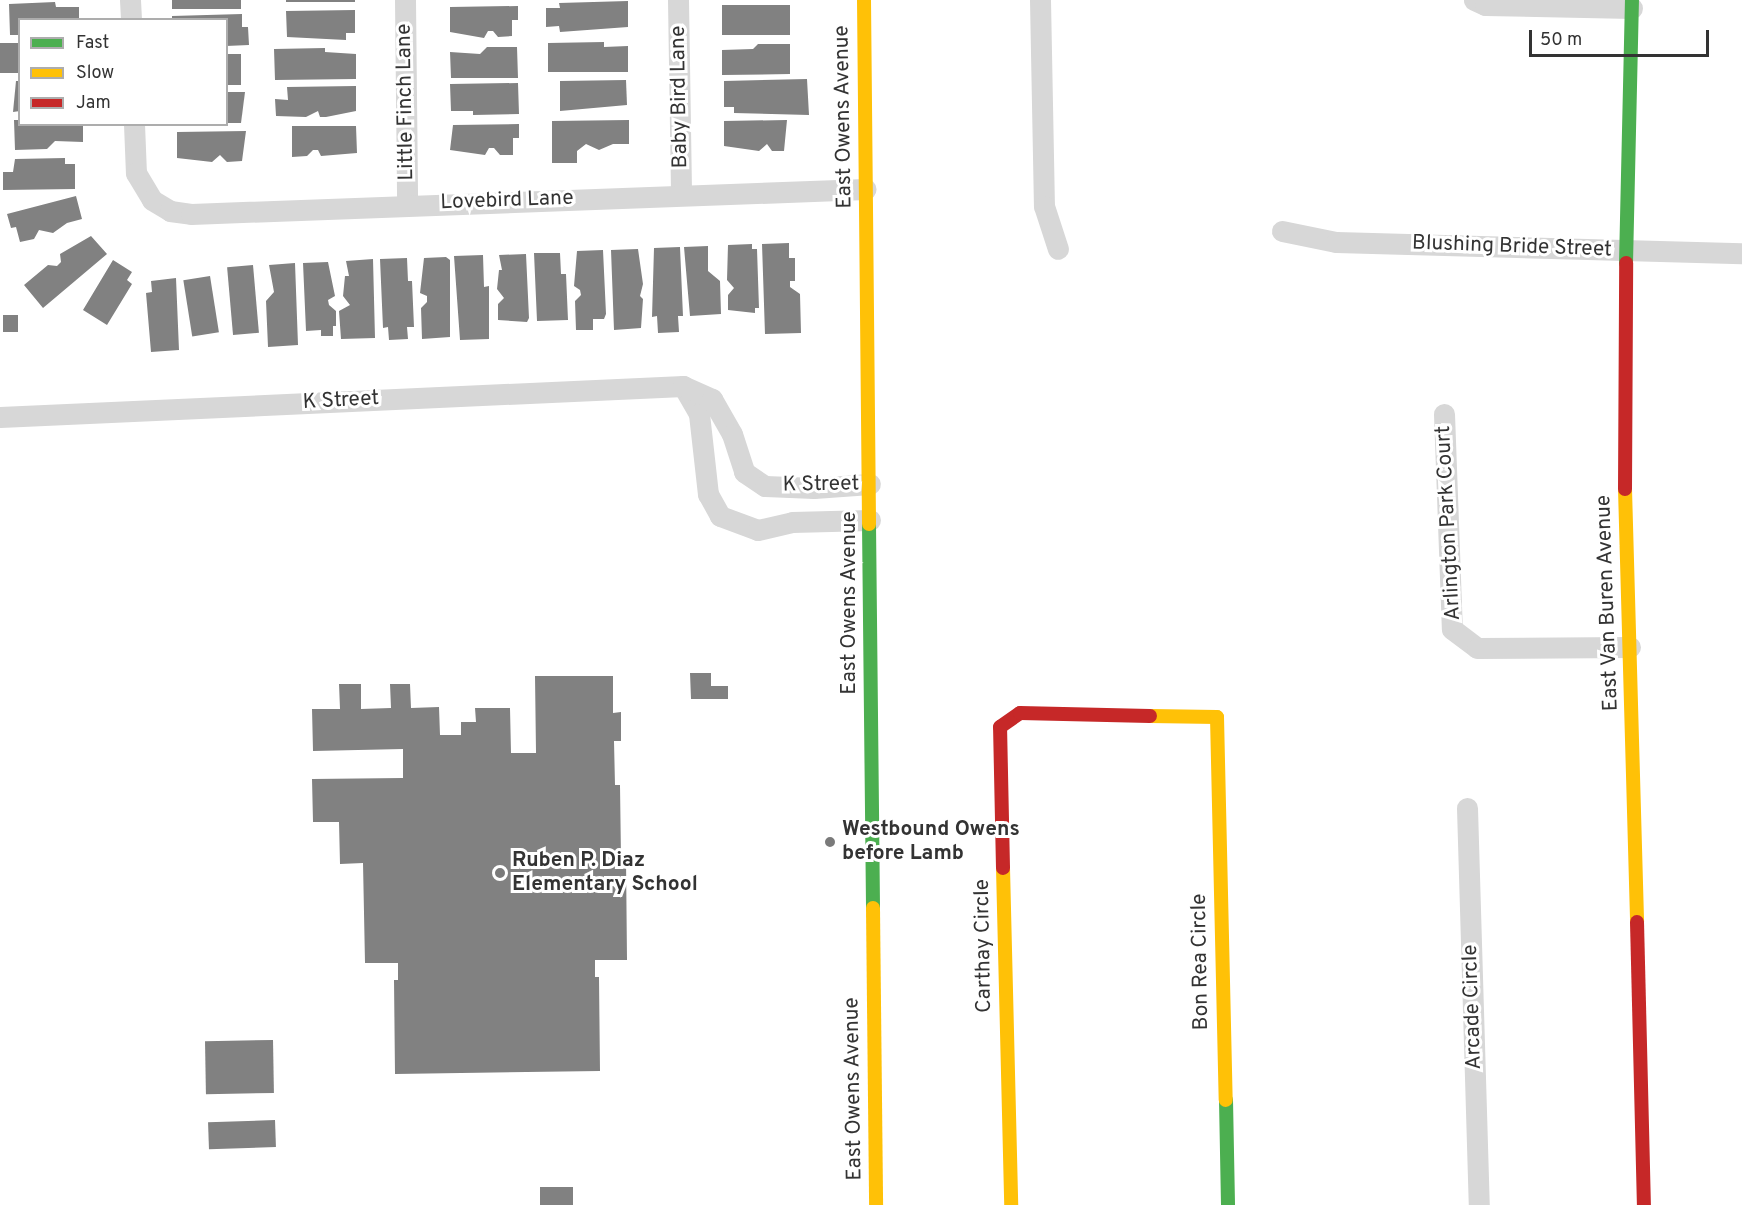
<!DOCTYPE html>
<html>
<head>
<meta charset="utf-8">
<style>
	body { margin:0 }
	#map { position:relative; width:1742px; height:1205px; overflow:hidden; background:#fff; font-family:Overpass,sans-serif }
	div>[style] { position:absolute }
	.building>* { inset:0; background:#818181; transform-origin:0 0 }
	.street>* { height:21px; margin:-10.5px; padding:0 10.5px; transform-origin:10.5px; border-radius:10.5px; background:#d7d7d7 }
	.fast>* { height:14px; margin:-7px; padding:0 7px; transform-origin:7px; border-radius:7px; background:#4caf50 }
	.slow>* { height:14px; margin:-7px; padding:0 7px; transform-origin:7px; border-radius:7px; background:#ffc107 }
	.jam>* { height:14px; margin:-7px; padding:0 7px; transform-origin:7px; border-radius:7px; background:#c62828 }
	.dots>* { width:16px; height:16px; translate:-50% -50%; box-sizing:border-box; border:3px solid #fff; border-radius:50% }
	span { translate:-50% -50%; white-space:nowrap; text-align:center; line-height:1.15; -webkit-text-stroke:6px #fff; paint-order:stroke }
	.street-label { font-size:21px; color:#333 }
	.poi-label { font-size:21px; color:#333; font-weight:700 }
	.left { translate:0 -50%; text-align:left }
	.legend { position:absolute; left:18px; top:18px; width:210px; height:108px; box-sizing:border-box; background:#fff; border:2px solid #adadad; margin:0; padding:8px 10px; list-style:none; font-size:18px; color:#333 }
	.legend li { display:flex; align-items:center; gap:12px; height:30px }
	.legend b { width:30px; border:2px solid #adadad }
	.scale { position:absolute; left:1529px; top:30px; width:180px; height:27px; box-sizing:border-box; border:3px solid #333; border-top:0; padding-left:8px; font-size:18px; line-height:21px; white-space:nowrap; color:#333; -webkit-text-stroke:4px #fff; paint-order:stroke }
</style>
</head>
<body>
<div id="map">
	<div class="building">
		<div style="left:172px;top:0;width:69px;height:9px"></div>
		<div style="left:286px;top:0;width:69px;height:2px"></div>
		<div style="clip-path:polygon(628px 1px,628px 27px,560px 32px,559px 26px,546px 27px,546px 8px,560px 8px,559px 3px)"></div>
		<div style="clip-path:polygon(55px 2px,56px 7px,79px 7px,79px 20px,20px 20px,20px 35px,10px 35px,9px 4px)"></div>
		<div style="left:790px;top:5px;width:30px;height:68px;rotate:90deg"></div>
		<div style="clip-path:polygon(518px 6px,518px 20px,512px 20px,512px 36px,498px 37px,493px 31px,488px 31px,484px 38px,450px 32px,450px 7px)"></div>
		<div style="clip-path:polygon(355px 10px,355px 33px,346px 33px,346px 40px,287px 37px,286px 11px)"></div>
		<div style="clip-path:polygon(242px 14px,242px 27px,248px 27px,249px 45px,226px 46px,226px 20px,172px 20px,172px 16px)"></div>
		<div style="clip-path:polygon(604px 42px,604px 47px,628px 46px,628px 72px,548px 72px,548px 43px)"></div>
		<div style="left:20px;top:43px;width:30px;height:20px;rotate:90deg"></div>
		<div style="clip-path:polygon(758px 44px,790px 44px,790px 74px,722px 75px,722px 50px,753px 49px)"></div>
		<div style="clip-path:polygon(487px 47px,517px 47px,518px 78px,451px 78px,450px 52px,480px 54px)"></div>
		<div style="clip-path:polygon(325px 48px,325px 52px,356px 54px,356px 79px,275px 80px,274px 49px)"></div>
		<div style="left:226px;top:54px;width:15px;height:31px"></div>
		<div style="clip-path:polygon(807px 79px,809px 115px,734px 113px,734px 107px,724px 107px,724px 81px)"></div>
		<div style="clip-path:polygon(626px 80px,627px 105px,560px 111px,560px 81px)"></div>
		<div style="clip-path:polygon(16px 81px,20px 81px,20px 111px,13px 112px)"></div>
		<div style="clip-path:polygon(518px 83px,519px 114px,473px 115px,473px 111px,451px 111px,450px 84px)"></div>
		<div style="clip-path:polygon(356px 86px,356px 111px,326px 117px,320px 117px,318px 111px,306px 117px,276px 116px,275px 99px,288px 100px,287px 87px)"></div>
		<div style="clip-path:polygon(226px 92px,245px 92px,241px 123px,226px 123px)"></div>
		<div style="clip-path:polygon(14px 120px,20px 120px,20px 124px,83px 124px,83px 142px,55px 141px,47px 149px,15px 150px)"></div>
		<div style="clip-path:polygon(629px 120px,629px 144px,613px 144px,599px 150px,586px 144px,577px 151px,577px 163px,552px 163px,552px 121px)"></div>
		<div style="clip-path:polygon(787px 120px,784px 151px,772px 151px,767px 144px,759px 151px,724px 146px,724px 121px)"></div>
		<div style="clip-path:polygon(519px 124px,519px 138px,513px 138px,513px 155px,500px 155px,494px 148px,489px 148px,485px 155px,450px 150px,453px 125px)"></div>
		<div style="clip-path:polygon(292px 126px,356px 126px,357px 153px,321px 156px,318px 150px,313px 150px,307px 156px,292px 157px)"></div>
		<div style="clip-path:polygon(246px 131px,242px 161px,227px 162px,220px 155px,212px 162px,177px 158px,177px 132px)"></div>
		<div style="clip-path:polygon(65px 158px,65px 164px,75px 164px,75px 189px,3px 190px,3px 172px,13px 172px,15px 159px)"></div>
		<div style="clip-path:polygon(76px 196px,82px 219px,67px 223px,53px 233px,39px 230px,34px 239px,20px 242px,16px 227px,11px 228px,7px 214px)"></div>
		<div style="clip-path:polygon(91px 236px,107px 254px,43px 308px,24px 285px,48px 265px,57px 266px,61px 262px,60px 254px)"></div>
		<div style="clip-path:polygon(789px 243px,789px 258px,795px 258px,795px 281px,790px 281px,790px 287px,800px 294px,801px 333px,765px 334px,762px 244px)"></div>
		<div style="clip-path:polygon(752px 244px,752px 249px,757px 249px,759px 308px,755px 308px,755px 313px,728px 310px,728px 295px,734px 288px,727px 280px,728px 245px)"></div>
		<div style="clip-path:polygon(708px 246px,708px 271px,720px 281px,721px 314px,690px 316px,684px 247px)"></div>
		<div style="clip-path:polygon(680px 247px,683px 316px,678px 316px,679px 332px,658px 333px,657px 316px,652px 317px,654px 248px)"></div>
		<div style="clip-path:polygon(638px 249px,643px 284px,640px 296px,643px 299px,641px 328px,614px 330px,611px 250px)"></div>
		<div style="clip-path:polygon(603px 250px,606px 314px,604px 319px,593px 319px,593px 330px,576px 330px,575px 301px,581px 295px,580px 290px,574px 286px,577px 251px)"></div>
		<div style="clip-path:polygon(534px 253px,560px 253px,561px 274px,566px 274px,568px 320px,537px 321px)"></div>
		<div style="clip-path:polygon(526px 254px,529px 318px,527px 322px,498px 320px,498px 304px,504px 298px,497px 289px,499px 270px,502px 270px,499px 255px)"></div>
		<div style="clip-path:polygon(483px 255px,484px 287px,489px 286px,489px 339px,460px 340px,454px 256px)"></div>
		<div style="clip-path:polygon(446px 257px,450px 260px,450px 337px,422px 339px,421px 308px,427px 302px,427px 296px,420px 293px,424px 258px)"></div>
		<div style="clip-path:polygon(407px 258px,408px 281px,412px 281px,414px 327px,407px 327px,408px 339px,389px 340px,388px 327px,383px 328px,380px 259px)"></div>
		<div style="clip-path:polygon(373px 259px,375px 338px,341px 339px,339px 311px,350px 305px,343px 296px,345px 276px,349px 276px,346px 261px)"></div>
		<div style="clip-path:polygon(113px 260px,132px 272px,127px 280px,132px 284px,107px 325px,83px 310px)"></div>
		<div style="clip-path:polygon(328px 262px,335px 296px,328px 300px,329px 305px,336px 311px,336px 326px,333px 326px,333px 336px,321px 336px,321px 330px,306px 331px,303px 263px)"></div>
		<div style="clip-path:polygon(295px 263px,298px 345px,268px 347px,266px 301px,274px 292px,269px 265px)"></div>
		<div style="left:253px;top:265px;width:68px;height:26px;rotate:85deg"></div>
		<div style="left:210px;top:276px;width:57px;height:27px;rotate:81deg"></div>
		<div style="clip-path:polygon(176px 278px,179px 350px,151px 352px,146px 293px,152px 292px,151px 281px)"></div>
		<div style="left:3px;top:315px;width:15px;height:17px"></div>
		<div style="clip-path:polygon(690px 673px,711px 673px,711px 686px,728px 686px,728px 699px,691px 699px)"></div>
		<div style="clip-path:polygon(535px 676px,613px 676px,613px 713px,621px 712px,621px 741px,614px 741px,615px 785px,620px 785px,621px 859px,626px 858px,627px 960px,595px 960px,595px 977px,599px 977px,600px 1071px,395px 1074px,394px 980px,398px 980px,398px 963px,365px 963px,363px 863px,340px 864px,339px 822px,313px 822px,312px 779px,403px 778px,403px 749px,313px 751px,312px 709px,340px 709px,339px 684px,361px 684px,361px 709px,391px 708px,390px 684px,410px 684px,411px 708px,439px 707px,440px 735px,461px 735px,461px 722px,476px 722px,475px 708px,510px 708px,511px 753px,536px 753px)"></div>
		<div style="left:273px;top:1040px;width:53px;height:68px;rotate:89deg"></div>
		<div style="left:275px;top:1120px;width:27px;height:67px;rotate:88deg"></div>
		<div style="left:540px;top:1187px;width:33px;height:18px"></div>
	</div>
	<div class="street">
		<div style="left:130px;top:0;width:20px;rotate:87deg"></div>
		<div style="left:405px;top:0;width:205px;rotate:89.4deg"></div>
		<div style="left:678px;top:0;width:194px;rotate:89.1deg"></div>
		<div style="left:1040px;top:0;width:206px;rotate:88.9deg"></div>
		<div style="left:1044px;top:206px;width:45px;rotate:72deg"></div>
		<div style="left:1474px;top:0;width:12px;rotate:24deg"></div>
		<div style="left:1485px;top:5px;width:147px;rotate:1.2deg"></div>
		<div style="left:134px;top:124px;width:49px;rotate:87.7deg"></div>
		<div style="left:136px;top:173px;width:31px;rotate:59deg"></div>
		<div style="left:152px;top:200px;width:21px;rotate:31deg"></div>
		<div style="left:170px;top:211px;width:21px;rotate:8deg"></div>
		<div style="left:191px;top:214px;width:675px;rotate:-2.12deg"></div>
		<div style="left:1282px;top:231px;width:55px;rotate:11.5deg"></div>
		<div style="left:1336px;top:242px;width:406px;rotate:1.6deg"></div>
		<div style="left:683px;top:386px;width:32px;rotate:60deg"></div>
		<div style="left:699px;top:414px;width:81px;rotate:83.6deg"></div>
		<div style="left:708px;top:494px;width:25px;rotate:61deg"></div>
		<div style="left:720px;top:516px;width:40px;rotate:20.2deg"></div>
		<div style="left:758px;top:530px;width:35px;rotate:-13deg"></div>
		<div style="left:792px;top:522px;width:78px;rotate:-1.5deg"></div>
		<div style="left:1444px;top:414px;width:215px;rotate:87.9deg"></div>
		<div style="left:1452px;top:629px;width:31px;rotate:37deg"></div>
		<div style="left:1477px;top:648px;width:153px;rotate:-0.4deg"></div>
		<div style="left:0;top:417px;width:684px;rotate:-2.6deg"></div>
		<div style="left:683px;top:386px;width:32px;rotate:24deg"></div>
		<div style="left:712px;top:399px;width:40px;rotate:60.3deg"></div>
		<div style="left:732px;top:434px;width:40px;rotate:72deg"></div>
		<div style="left:744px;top:472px;width:25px;rotate:34deg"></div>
		<div style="left:765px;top:486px;width:49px;rotate:2.3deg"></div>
		<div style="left:814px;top:488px;width:56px;rotate:-4.1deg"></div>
		<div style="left:1467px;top:808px;width:397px;rotate:88.3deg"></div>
	</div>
	<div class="fast">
		<div style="left:1626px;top:263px;width:263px;rotate:-88.7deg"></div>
		<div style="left:869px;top:524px;width:384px;rotate:89.4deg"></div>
		<div style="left:1226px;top:1100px;width:105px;rotate:88.9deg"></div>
	</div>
	<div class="slow">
		<div style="left:864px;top:0;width:524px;rotate:89.45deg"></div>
		<div style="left:1625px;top:489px;width:433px;rotate:88.4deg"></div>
		<div style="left:1150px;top:716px;width:67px;rotate:0.9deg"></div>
		<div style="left:1217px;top:717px;width:383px;rotate:88.7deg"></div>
		<div style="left:1003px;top:868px;width:337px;rotate:88.6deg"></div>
		<div style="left:873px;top:908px;width:297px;rotate:89.4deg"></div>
	</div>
	<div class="jam">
		<div style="left:1625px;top:489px;width:226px;rotate:-89.7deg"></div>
		<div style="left:1003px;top:868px;width:141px;rotate:-91.2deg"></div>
		<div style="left:1000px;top:727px;width:24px;rotate:-35deg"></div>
		<div style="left:1020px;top:713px;width:130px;rotate:1.3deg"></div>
		<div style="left:1637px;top:922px;width:283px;rotate:88.6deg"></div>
	</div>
	<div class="dots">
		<div style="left:830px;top:842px;background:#7a7a7a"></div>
		<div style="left:500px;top:873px;background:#7a7a7a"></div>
	</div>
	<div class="street-label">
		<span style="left:680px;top:97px;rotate:-91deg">Baby Bird Lane</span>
		<span style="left:406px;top:102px;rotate:-91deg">Little Finch Lane</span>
		<span style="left:844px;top:117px;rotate:-91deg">East Owens Avenue</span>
		<span style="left:507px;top:201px;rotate:-2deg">Lovebird Lane</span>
		<span style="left:1512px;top:247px;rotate:2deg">Blushing Bride Street</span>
		<span style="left:341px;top:401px;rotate:-3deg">K Street</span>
		<span style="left:821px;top:485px;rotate:-1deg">K Street</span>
		<span style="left:1449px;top:523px;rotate:-93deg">Arlington Park Court</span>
		<span style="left:850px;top:603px;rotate:-90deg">East Owens Avenue</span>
		<span style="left:1608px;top:603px;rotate:-92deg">East Van Buren Avenue</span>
		<span style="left:984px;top:946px;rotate:-91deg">Carthay Circle</span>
		<span style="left:1201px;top:962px;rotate:-91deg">Bon Rea Circle</span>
		<span style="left:1473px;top:1007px;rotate:-92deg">Arcade Circle</span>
		<span style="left:854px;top:1089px;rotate:-91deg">East Owens Avenue</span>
	</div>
	<div class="poi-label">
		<span class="left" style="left:842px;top:842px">Westbound Owens<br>before Lamb</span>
		<span class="left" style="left:512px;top:873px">Ruben P. Diaz<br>Elementary School</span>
	</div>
	<ul class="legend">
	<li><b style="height:8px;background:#4caf50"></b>Fast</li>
	<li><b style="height:8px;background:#ffc107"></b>Slow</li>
	<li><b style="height:8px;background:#c62828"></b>Jam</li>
	</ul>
	<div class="scale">50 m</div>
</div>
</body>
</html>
